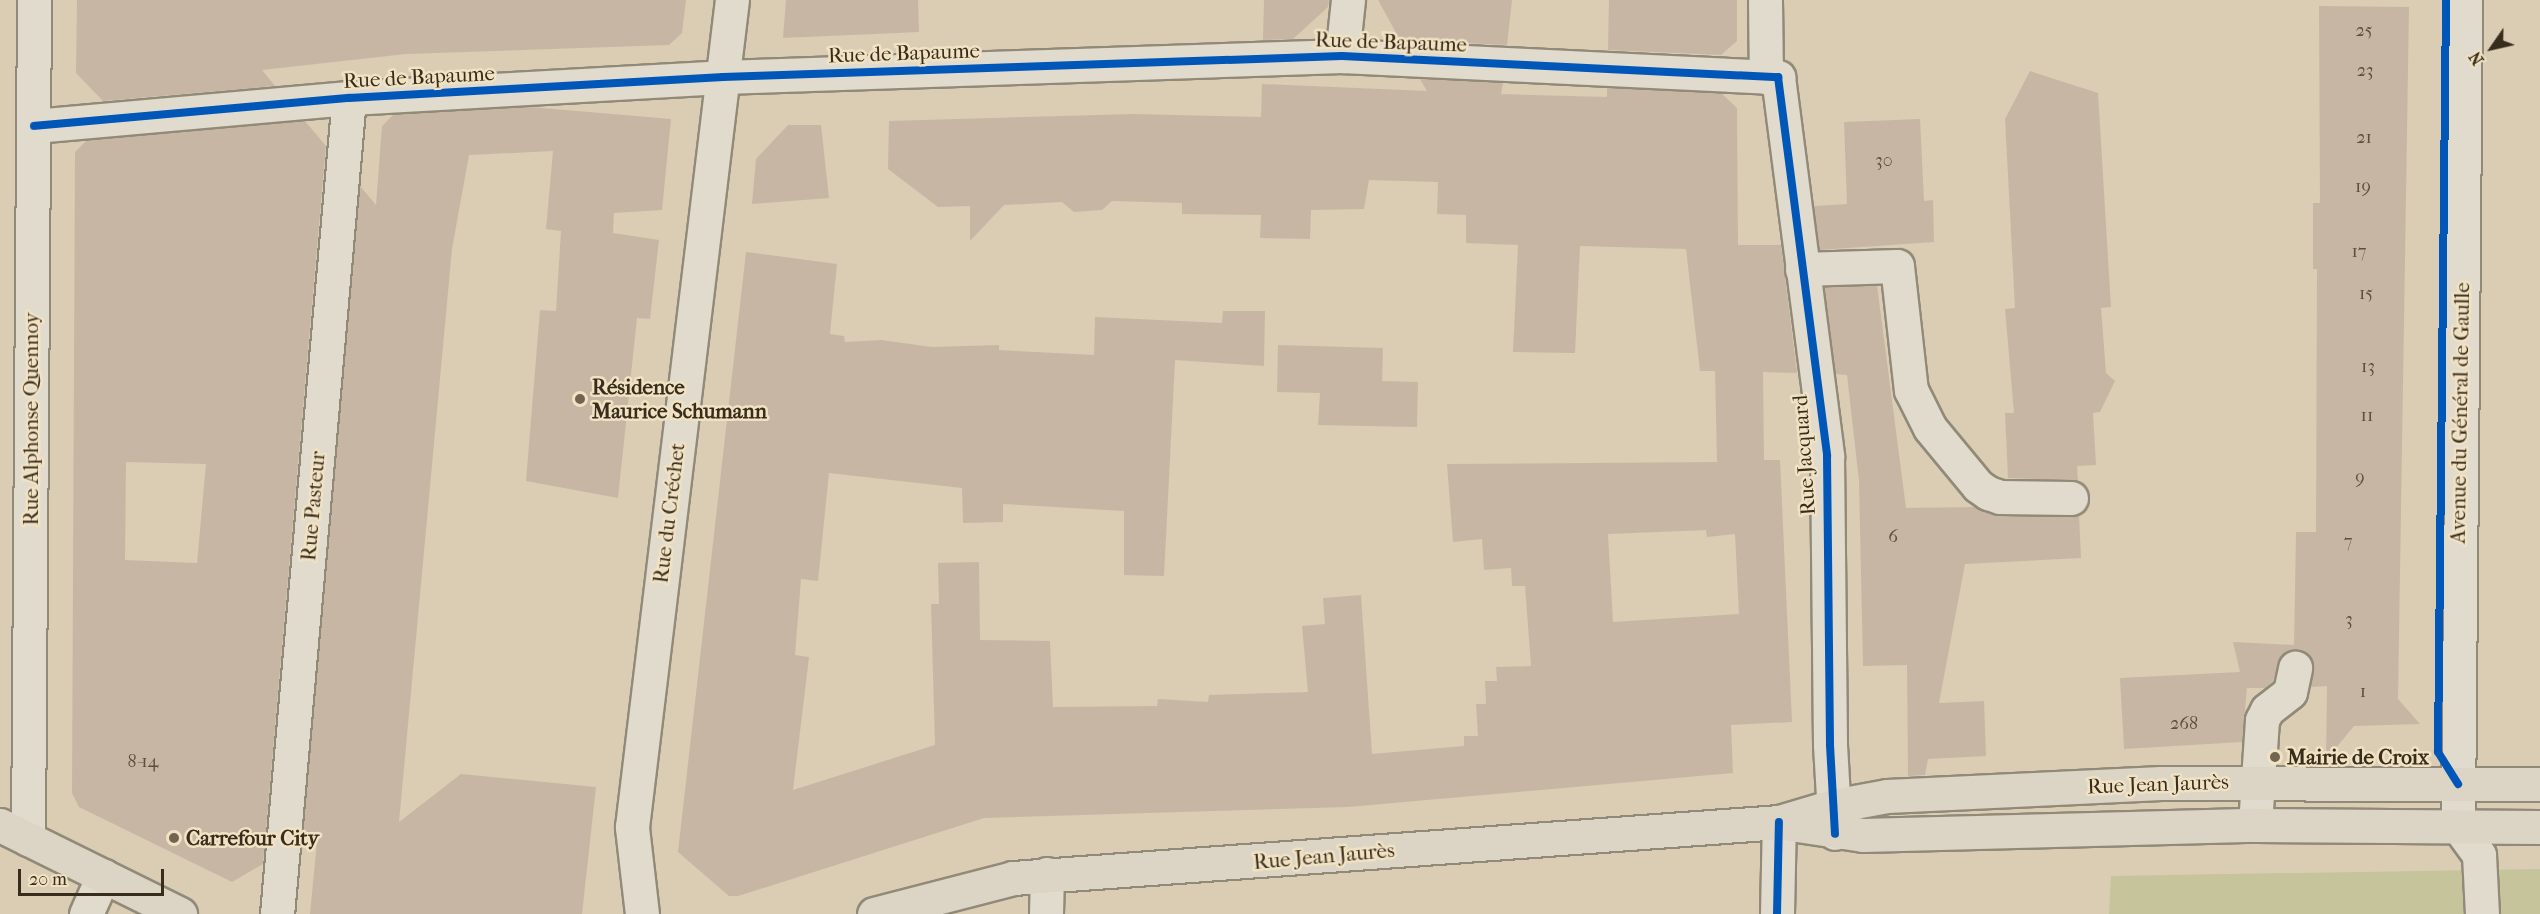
<!DOCTYPE html>
<html>
<head>
<meta charset="utf-8">
<style>
	body { margin:0 }
	#map { position:relative; width:2540px; height:914px; overflow:hidden; background:#dacdb3; font-family:"IM FELL French Canon",serif }
	div>[style] { position:absolute }
	.green>* { inset:0; background:#c5c49b }
	.building>* { inset:0; background:#c8b6a5 }
	.roads { filter:drop-shadow(2px 0 #928a79) drop-shadow(-2px 0 #928a79) drop-shadow(0 2px #928a79) drop-shadow(0 -2px #928a79) }
	.minor>* { height:33px; margin:-16.5px; padding:0 16.5px; transform-origin:16.5px; border-radius:16.5px; background:#e1dbcd }
	.major>* { height:33px; margin:-16.5px; padding:0 16.5px; transform-origin:16.5px; border-radius:16.5px; background:#dcd5c5 }
	.cycleway>* { height:8px; margin:-4px; padding:0 4px; transform-origin:4px; border-radius:4px; background:#0057b8 }
	.dots>* { width:16px; height:16px; translate:-50% -50%; box-sizing:border-box; border:3px solid #f1e2c3; border-radius:50% }
	span { translate:-50% -50%; white-space:nowrap; text-align:center; line-height:1.15; -webkit-text-stroke:5px #f1e2c3; paint-order:stroke }
	.number-label { font-size:18px; color:#5c4e3e }
	.number-label span { -webkit-text-stroke-width:0 }
	.street-label { font-size:21px; color:#382c1c }
	.poi-label { font-size:21px; color:#382c1c; font-weight:700 }
	.left { translate:0 -50%; text-align:left }
	.north { position:absolute; left:2462px; top:18px; width:60px; height:60px; -webkit-text-stroke:4px #f1e2c3; paint-order:stroke; rotate:236deg; font-size:16px; font-weight:700; line-height:24px; text-align:center; color:#382c1c }
	.north::after { content:''; display:block; margin:auto; width:21px; height:27px; background:#382c1c; clip-path:polygon(50% 0,100% 100%,50% 72%,0 100%) }
	.scale { position:absolute; left:18px; top:869px; width:146px; height:27px; box-sizing:border-box; border:3px solid #382c1c; border-top:0; padding-left:8px; font-size:18px; line-height:21px; white-space:nowrap; color:#382c1c; -webkit-text-stroke:4px #f1e2c3; paint-order:stroke }
</style>
</head>
<body>
<div id="map">
	<div class="green">
		<div style="clip-path:polygon(2540px 869px,2540px 914px,2109px 914px,2111px 876px)"></div>
	</div>
	<div class="building">
		<div style="clip-path:polygon(77px 0,686px 0,682px 33px,669px 45px,406px 54px,262px 70px,275px 86px,103px 101px,76px 73px)"></div>
		<div style="clip-path:polygon(786px 0,918px 0,919px 32px,783px 38px)"></div>
		<div style="clip-path:polygon(1264px 0,1329px 0,1328px 7px,1293px 39px,1263px 40px)"></div>
		<div style="clip-path:polygon(1378px 0,1512px 0,1507px 45px,1400px 40px)"></div>
		<div style="clip-path:polygon(1609px 0,1737px 0,1737px 41px,1721px 55px,1608px 50px)"></div>
		<div style="clip-path:polygon(2319px 6px,2409px 7px,2398px 699px,2420px 724px,2354px 726px,2326px 760px,2327px 686px,2310px 687px,2313px 662px,2307px 654px,2290px 650px,2281px 656px,2273px 681px,2265px 688px,2247px 688px,2242px 742px,2124px 749px,2120px 678px,2240px 672px,2233px 642px,2294px 645px,2296px 532px,2316px 532px,2317px 269px,2313px 269px,2313px 203px,2320px 203px)"></div>
		<div style="clip-path:polygon(2030px 71px,2098px 93px,2111px 307px,2101px 308px,2106px 373px,2115px 381px,2100px 412px,2093px 413px,2096px 465px,2077px 466px,2078px 481px,2008px 478px,2005px 413px,2014px 413px,2005px 309px,2015px 308px,2005px 119px)"></div>
		<div style="clip-path:polygon(evenodd,1420px 79px,1503px 83px,1501px 94px,1607px 97px,1607px 88px,1721px 93px,1737px 108px,1738px 245px,1781px 245px,1797px 373px,1763px 372px,1764px 460px,1780px 460px,1792px 722px,1731px 725px,1733px 773px,1348px 807px,984px 818px,738px 896px,729px 896px,678px 852px,746px 252px,837px 264px,830px 334px,844px 336px,845px 342px,881px 340px,932px 347px,999px 345px,999px 350px,1094px 355px,1095px 317px,1222px 323px,1223px 311px,1265px 311px,1264px 366px,1175px 360px,1164px 576px,1124px 575px,1124px 511px,1003px 504px,1003px 522px,963px 523px,962px 488px,829px 473px,818px 581px,801px 579px,795px 655px,809px 657px,793px 790px,935px 745px,931px 604px,939px 604px,938px 563px,979px 562px,980px 640px,1050px 641px,1053px 707px,1157px 706px,1158px 699px,1208px 702px,1209px 695px,1308px 692px,1302px 626px,1325px 624px,1323px 598px,1361px 595px,1372px 754px,1464px 746px,1464px 736px,1478px 736px,1476px 704px,1486px 704px,1485px 681px,1497px 681px,1496px 667px,1531px 666px,1525px 586px,1512px 586px,1511px 568px,1484px 570px,1482px 539px,1453px 542px,1447px 464px,1717px 462px,1715px 371px,1700px 371px,1686px 249px,1580px 246px,1575px 353px,1513px 352px,1518px 245px,1466px 243px,1466px 215px,1437px 214px,1438px 182px,1369px 180px,1364px 209px,1311px 210px,1310px 239px,1260px 238px,1261px 215px,1182px 214px,1182px 203px,1112px 201px,1102px 210px,1074px 212px,1062px 202px,1004px 205px,970px 241px,970px 206px,938px 207px,888px 169px,889px 121px,1133px 114px,1261px 117px,1262px 84px,1427px 91px,1420px 79px,1706px 530px,1707px 537px,1735px 534px,1739px 614px,1613px 622px,1608px 534px,1706px 530px)"></div>
		<div style="clip-path:polygon(530px 107px,671px 119px,662px 210px,614px 213px,613px 233px,659px 240px,650px 319px,637px 318px,618px 498px,526px 481px,540px 310px,556px 311px,561px 231px,546px 229px,553px 151px,469px 155px,452px 249px,399px 822px,461px 774px,596px 787px,582px 914px,310px 914px,318px 831px,302px 840px,360px 186px,376px 205px,382px 126px,394px 114px)"></div>
		<div style="clip-path:polygon(1920px 119px,1924px 201px,1933px 200px,1934px 242px,1819px 250px,1814px 206px,1847px 204px,1844px 122px)"></div>
		<div style="clip-path:polygon(evenodd,305px 121px,326px 146px,263px 864px,232px 882px,79px 807px,72px 793px,75px 152px,87px 140px,305px 121px,126px 462px,206px 464px,197px 563px,125px 560px,126px 462px)"></div>
		<div style="clip-path:polygon(788px 125px,821px 125px,829px 198px,752px 204px,756px 159px)"></div>
		<div style="clip-path:polygon(1877px 285px,1906px 508px,1976px 507px,2000px 516px,2079px 515px,2081px 558px,1965px 564px,1939px 703px,1984px 701px,1986px 756px,1928px 759px,1925px 775px,1908px 776px,1907px 665px,1863px 666px,1859px 481px,1847px 375px,1835px 374px,1824px 287px)"></div>
		<div style="clip-path:polygon(1278px 345px,1383px 348px,1382px 381px,1418px 382px,1417px 427px,1318px 425px,1320px 393px,1277px 392px)"></div>
	</div>
	<div class="roads">
		<div class="minor">
			<div style="left:1765px;top:0;width:77px;rotate:89.3deg"></div>
			<div style="left:2465px;top:0;width:826px;rotate:90.49deg"></div>
			<div style="left:2458px;top:826px;width:36px;rotate:54deg"></div>
			<div style="left:2479px;top:855px;width:59px;rotate:87.1deg"></div>
			<div style="left:1342px;top:56px;width:56px;rotate:-83.9deg"></div>
			<div style="left:34px;top:126px;width:316px;rotate:-5.1deg"></div>
			<div style="left:349px;top:98px;width:375px;rotate:-3.2deg"></div>
			<div style="left:723px;top:77px;width:619px;rotate:-1.94deg"></div>
			<div style="left:1342px;top:56px;width:437px;rotate:2.8deg"></div>
			<div style="left:1778px;top:77px;width:382px;rotate:82.6deg"></div>
			<div style="left:1827px;top:456px;width:289px;rotate:89.4deg"></div>
			<div style="left:1830px;top:745px;width:88px;rotate:86.7deg"></div>
			<div style="left:1802px;top:269px;width:95px;rotate:-1.8deg"></div>
			<div style="left:1897px;top:266px;width:125px;rotate:83.6deg"></div>
			<div style="left:1911px;top:390px;width:42px;rotate:63.4deg"></div>
			<div style="left:1930px;top:428px;width:75px;rotate:50.4deg"></div>
			<div style="left:1978px;top:486px;width:12px;rotate:35deg"></div>
			<div style="left:1988px;top:493px;width:13px;rotate:18deg"></div>
			<div style="left:2000px;top:497px;width:71px;rotate:0.8deg"></div>
			<div style="left:2255px;top:825px;width:105px;rotate:-86.2deg"></div>
			<div style="left:2262px;top:720px;width:11px;rotate:-63deg"></div>
			<div style="left:2267px;top:710px;width:29px;rotate:-38deg"></div>
			<div style="left:2290px;top:692px;width:25px;rotate:-78deg"></div>
			<div style="left:28px;top:839px;width:839px;rotate:-89.59deg"></div>
			<div style="left:86px;top:914px;width:42px;rotate:-65.9deg"></div>
			<div style="left:277px;top:914px;width:819px;rotate:-84.96deg"></div>
			<div style="left:642px;top:914px;width:88px;rotate:-96.6deg"></div>
			<div style="left:632px;top:827px;width:833px;rotate:-83.11deg"></div>
			<div style="left:1046px;top:914px;width:40px;rotate:-88.6deg"></div>
			<div style="left:1777px;top:914px;width:92px;rotate:-88.8deg"></div>
		</div>
		<div class="major">
			<div style="left:1784px;top:823px;width:80px;rotate:8.6deg"></div>
			<div style="left:1863px;top:835px;width:392px;rotate:-1.5deg"></div>
			<div style="left:2255px;top:825px;width:285px;rotate:0.4deg"></div>
			<div style="left:0;top:825px;width:201px;rotate:26.3deg"></div>
			<div style="left:874px;top:914px;width:144px;rotate:-14.5deg"></div>
			<div style="left:1013px;top:878px;width:768px;rotate:-4.18deg"></div>
			<div style="left:1779px;top:822px;width:56px;rotate:-16.5deg"></div>
			<div style="left:1833px;top:806px;width:55px;rotate:-10.5deg"></div>
			<div style="left:1887px;top:796px;width:274px;rotate:-2.7deg"></div>
			<div style="left:2161px;top:783px;width:379px;rotate:0.2deg"></div>
		</div>
	</div>
	<div class="cycleway">
		<div style="left:2446px;top:0;width:752px;rotate:90.61deg"></div>
		<div style="left:2438px;top:752px;width:38px;rotate:58deg"></div>
		<div style="left:34px;top:126px;width:316px;rotate:-5.1deg"></div>
		<div style="left:349px;top:98px;width:375px;rotate:-3.2deg"></div>
		<div style="left:723px;top:77px;width:619px;rotate:-1.94deg"></div>
		<div style="left:1342px;top:56px;width:437px;rotate:2.8deg"></div>
		<div style="left:1778px;top:77px;width:382px;rotate:82.6deg"></div>
		<div style="left:1827px;top:456px;width:289px;rotate:89.4deg"></div>
		<div style="left:1830px;top:745px;width:89px;rotate:86.8deg"></div>
		<div style="left:1777px;top:914px;width:92px;rotate:-88.8deg"></div>
	</div>
	<div class="dots">
		<div style="left:580px;top:399px;background:#716451"></div>
		<div style="left:2275px;top:757px;background:#716451"></div>
		<div style="left:174px;top:838px;background:#716451"></div>
	</div>
	<div class="number-label">
		<span style="left:2364px;top:31px">25</span>
		<span style="left:2365px;top:71px">23</span>
		<span style="left:2364px;top:138px">21</span>
		<span style="left:1884px;top:161px">30</span>
		<span style="left:2363px;top:187px">19</span>
		<span style="left:2359px;top:252px">17</span>
		<span style="left:2366px;top:294px">15</span>
		<span style="left:2368px;top:367px">13</span>
		<span style="left:2367px;top:416px">11</span>
		<span style="left:2360px;top:478px">9</span>
		<span style="left:1893px;top:537px">6</span>
		<span style="left:2348px;top:542px">7</span>
		<span style="left:2349px;top:620px">3</span>
		<span style="left:2363px;top:692px">1</span>
		<span style="left:2184px;top:724px">268</span>
		<span style="left:143px;top:762px">8-14</span>
	</div>
	<div class="street-label">
		<span style="left:1391px;top:42px;rotate:2deg">Rue de Bapaume</span>
		<span style="left:904px;top:53px;rotate:-2deg">Rue de Bapaume</span>
		<span style="left:419px;top:77px;rotate:-3deg">Rue de Bapaume</span>
		<span style="left:2460px;top:413px;rotate:-89deg">Avenue du Général de Gaulle</span>
		<span style="left:31px;top:419px;rotate:-90deg">Rue Alphonse Quennoy</span>
		<span style="left:1804px;top:455px;rotate:-94deg">Rue Jacquard</span>
		<span style="left:313px;top:506px;rotate:-85deg">Rue Pasteur</span>
		<span style="left:669px;top:513px;rotate:-83deg">Rue du Créchet</span>
		<span style="left:2158px;top:784px;rotate:-2deg">Rue Jean Jaurès</span>
		<span style="left:1324px;top:856px;rotate:-5deg">Rue Jean Jaurès</span>
	</div>
	<div class="poi-label">
		<span class="left" style="left:592px;top:399px">Résidence<br>Maurice Schumann</span>
		<span class="left" style="left:2287px;top:757px">Mairie de Croix</span>
		<span class="left" style="left:186px;top:838px">Carrefour City</span>
	</div>
	<div class="north">N</div>
	<div class="scale">20 m</div>
</div>
</body>
</html>
